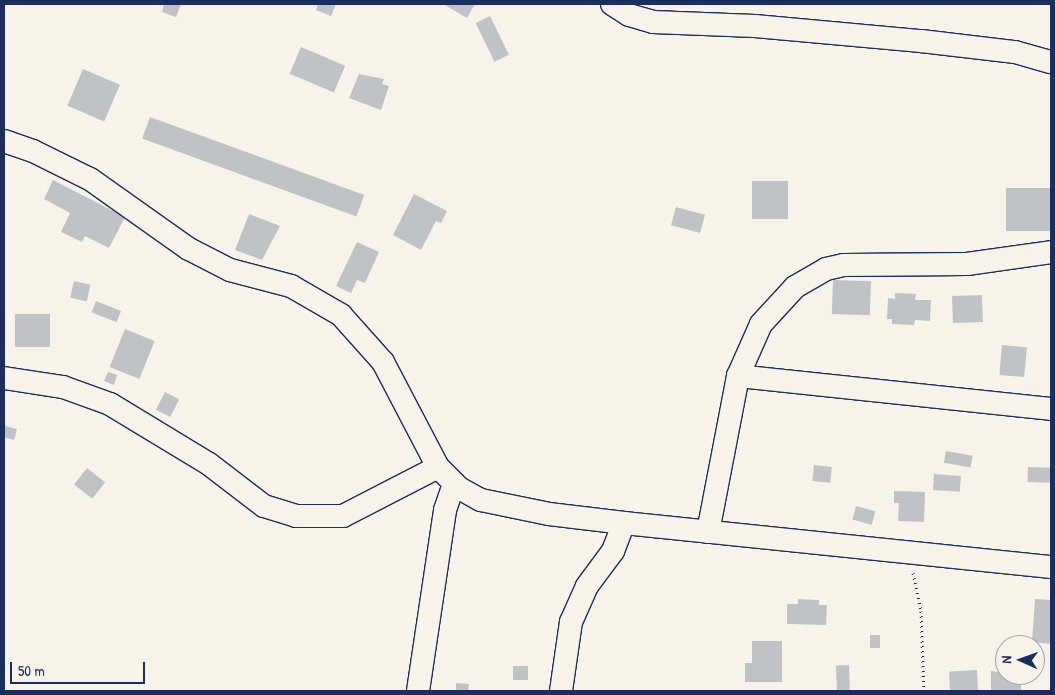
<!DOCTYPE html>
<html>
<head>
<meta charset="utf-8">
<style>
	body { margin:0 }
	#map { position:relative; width:1055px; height:695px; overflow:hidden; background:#f7f3e8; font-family:"Patrick Hand",sans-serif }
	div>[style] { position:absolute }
	.building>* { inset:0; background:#c0c3c5; transform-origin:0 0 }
	.path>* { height:3px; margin-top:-1.5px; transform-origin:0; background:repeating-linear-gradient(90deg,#1b2f5e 0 1px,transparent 0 5px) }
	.roads { filter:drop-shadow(1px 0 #1b2f5e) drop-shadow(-1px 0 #1b2f5e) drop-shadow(0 1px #1b2f5e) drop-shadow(0 -1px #1b2f5e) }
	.minor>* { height:22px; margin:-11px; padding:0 11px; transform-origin:11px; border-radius:11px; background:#f7f3e8 }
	span { translate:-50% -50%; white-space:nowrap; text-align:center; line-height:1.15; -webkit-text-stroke:4px #f7f3e8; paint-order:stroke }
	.frame { position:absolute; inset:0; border:5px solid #1b2f5e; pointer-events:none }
	.north { position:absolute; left:995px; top:635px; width:50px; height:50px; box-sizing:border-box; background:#f7f3e8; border:1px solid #9fa5b1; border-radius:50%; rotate:272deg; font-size:14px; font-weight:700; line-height:20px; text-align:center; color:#1b2f5e }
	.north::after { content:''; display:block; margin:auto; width:18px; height:22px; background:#1b2f5e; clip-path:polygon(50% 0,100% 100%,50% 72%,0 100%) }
	.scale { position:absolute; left:10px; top:662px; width:135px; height:22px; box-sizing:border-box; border:2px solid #1b2f5e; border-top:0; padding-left:6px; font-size:15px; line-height:18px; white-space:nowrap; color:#1b2f5e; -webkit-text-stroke:4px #f7f3e8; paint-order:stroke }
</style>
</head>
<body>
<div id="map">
	<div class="building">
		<div style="clip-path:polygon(164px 4px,181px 4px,176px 17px,162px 12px)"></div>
		<div style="clip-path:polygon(318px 4px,336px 4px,331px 16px,316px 10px)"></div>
		<div style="clip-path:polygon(443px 4px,475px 4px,467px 18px)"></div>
		<div style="left:490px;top:16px;width:43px;height:16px;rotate:64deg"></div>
		<div style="left:301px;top:47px;width:48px;height:29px;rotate:23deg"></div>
		<div style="left:83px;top:69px;width:40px;height:40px;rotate:23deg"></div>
		<div style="clip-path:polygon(359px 74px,384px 79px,382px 84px,389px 86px,381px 110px,349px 98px)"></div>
		<div style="left:150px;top:117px;width:228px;height:23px;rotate:20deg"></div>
		<div style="clip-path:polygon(53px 180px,125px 217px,109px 248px,85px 236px,82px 242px,61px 232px,70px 213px,44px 199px)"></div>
		<div style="left:752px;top:181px;width:36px;height:38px"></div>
		<div style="left:1051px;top:188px;width:43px;height:45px;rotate:90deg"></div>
		<div style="clip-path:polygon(414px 194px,447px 211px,441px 223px,436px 221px,421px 250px,393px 235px)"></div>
		<div style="left:676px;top:207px;width:30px;height:19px;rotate:15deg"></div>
		<div style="clip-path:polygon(249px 214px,280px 226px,262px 260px,235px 250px)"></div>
		<div style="clip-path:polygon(357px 242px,379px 252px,365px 283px,357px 280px,351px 293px,336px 286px)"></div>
		<div style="left:833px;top:280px;width:38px;height:34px;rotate:2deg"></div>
		<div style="left:74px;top:281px;width:17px;height:17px;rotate:13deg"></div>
		<div style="clip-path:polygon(895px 293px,916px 294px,915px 300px,931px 300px,930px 321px,915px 320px,914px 325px,892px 324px,892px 319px,887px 319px,888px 298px,895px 299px)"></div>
		<div style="left:982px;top:295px;width:27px;height:30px;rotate:88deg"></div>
		<div style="left:96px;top:301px;width:27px;height:12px;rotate:22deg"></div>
		<div style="left:50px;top:314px;width:33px;height:35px;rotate:90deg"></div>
		<div style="left:125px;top:329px;width:32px;height:41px;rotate:22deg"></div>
		<div style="left:1002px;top:345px;width:25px;height:30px;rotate:5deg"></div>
		<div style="clip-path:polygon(108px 372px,117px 375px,114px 385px,104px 381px)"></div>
		<div style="left:165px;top:392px;width:16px;height:20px;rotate:27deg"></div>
		<div style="clip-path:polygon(5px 426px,17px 429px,14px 440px,4px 437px)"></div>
		<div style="left:946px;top:451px;width:27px;height:12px;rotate:10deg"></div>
		<div style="left:814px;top:465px;width:18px;height:16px;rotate:6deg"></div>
		<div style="left:1028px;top:467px;width:23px;height:15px;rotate:2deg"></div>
		<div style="left:87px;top:468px;width:23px;height:21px;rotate:38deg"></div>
		<div style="left:934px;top:474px;width:27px;height:16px;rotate:4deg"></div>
		<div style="clip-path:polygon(894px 491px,925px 492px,924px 522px,898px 521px,899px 503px,894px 503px)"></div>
		<div style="left:856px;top:506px;width:20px;height:14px;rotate:15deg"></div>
		<div style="clip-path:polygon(798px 599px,819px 600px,819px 605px,827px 605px,826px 625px,787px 624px,787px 604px,798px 604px)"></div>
		<div style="clip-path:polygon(1035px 599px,1051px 600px,1051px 644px,1032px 642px)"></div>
		<div style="left:870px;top:635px;width:10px;height:13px"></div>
		<div style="clip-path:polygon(752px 641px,782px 641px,782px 682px,745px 682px,745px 663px,752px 663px)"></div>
		<div style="left:849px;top:665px;width:25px;height:13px;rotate:88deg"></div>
		<div style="left:513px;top:666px;width:15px;height:14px"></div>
		<div style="left:977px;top:670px;width:21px;height:28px;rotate:87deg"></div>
		<div style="clip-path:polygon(991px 671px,1021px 675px,1021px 691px,991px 691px)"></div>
		<div style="clip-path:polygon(456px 683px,469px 684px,468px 691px,456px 691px)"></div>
	</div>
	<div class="path">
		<div style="left:913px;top:573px;width:39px;rotate:78deg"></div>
		<div style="left:921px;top:611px;width:80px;rotate:87.9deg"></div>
	</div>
	<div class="roads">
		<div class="minor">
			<div style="left:612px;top:4px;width:20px;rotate:33deg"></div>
			<div style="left:629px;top:15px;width:25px;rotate:16deg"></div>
			<div style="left:653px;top:22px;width:102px;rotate:2.2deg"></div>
			<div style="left:755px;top:26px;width:167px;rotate:5.2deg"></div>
			<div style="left:921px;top:41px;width:95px;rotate:6.7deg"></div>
			<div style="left:1015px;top:52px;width:37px;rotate:16deg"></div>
			<div style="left:4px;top:141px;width:31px;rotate:19deg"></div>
			<div style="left:33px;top:151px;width:64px;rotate:26.2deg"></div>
			<div style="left:90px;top:179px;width:121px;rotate:35.3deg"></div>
			<div style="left:189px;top:249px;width:46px;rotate:27.1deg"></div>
			<div style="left:230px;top:270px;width:63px;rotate:14.7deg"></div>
			<div style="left:291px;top:286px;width:58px;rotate:30.1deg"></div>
			<div style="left:341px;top:315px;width:63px;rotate:48.2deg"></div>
			<div style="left:383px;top:362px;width:119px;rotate:62.4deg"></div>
			<div style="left:438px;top:467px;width:30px;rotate:45deg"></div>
			<div style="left:459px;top:488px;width:25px;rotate:29deg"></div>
			<div style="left:481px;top:500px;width:69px;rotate:11.6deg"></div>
			<div style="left:549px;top:514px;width:76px;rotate:6.8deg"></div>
			<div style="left:624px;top:523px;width:429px;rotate:5.9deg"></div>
			<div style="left:738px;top:376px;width:315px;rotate:6deg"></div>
			<div style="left:4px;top:378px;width:60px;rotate:8.7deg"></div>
			<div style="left:63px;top:387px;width:50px;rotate:19.9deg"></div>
			<div style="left:110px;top:404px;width:116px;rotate:31.2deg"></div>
			<div style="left:209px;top:464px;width:69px;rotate:37.4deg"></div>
			<div style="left:264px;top:506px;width:34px;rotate:17deg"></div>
			<div style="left:296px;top:516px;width:47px"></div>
			<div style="left:343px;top:516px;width:107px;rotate:-27.3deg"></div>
			<div style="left:708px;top:532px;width:159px;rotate:-79.1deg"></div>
			<div style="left:738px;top:376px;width:57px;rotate:-66.1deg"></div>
			<div style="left:761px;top:324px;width:50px;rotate:-47.4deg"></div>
			<div style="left:795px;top:287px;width:36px;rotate:-30deg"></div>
			<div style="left:826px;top:269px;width:18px;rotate:-13deg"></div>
			<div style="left:844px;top:265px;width:123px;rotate:-0.5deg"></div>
			<div style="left:967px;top:264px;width:85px;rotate:-8.1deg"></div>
			<div style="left:418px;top:691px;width:183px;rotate:-81.5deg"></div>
			<div style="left:445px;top:510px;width:28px;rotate:-71deg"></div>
			<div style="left:561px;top:691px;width:70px;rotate:-81.8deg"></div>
			<div style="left:571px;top:622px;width:39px;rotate:-66deg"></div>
			<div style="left:587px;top:586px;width:44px;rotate:-53.4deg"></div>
			<div style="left:613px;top:551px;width:30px;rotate:-69deg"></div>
		</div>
	</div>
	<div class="frame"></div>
	<div class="north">N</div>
	<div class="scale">50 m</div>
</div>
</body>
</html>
